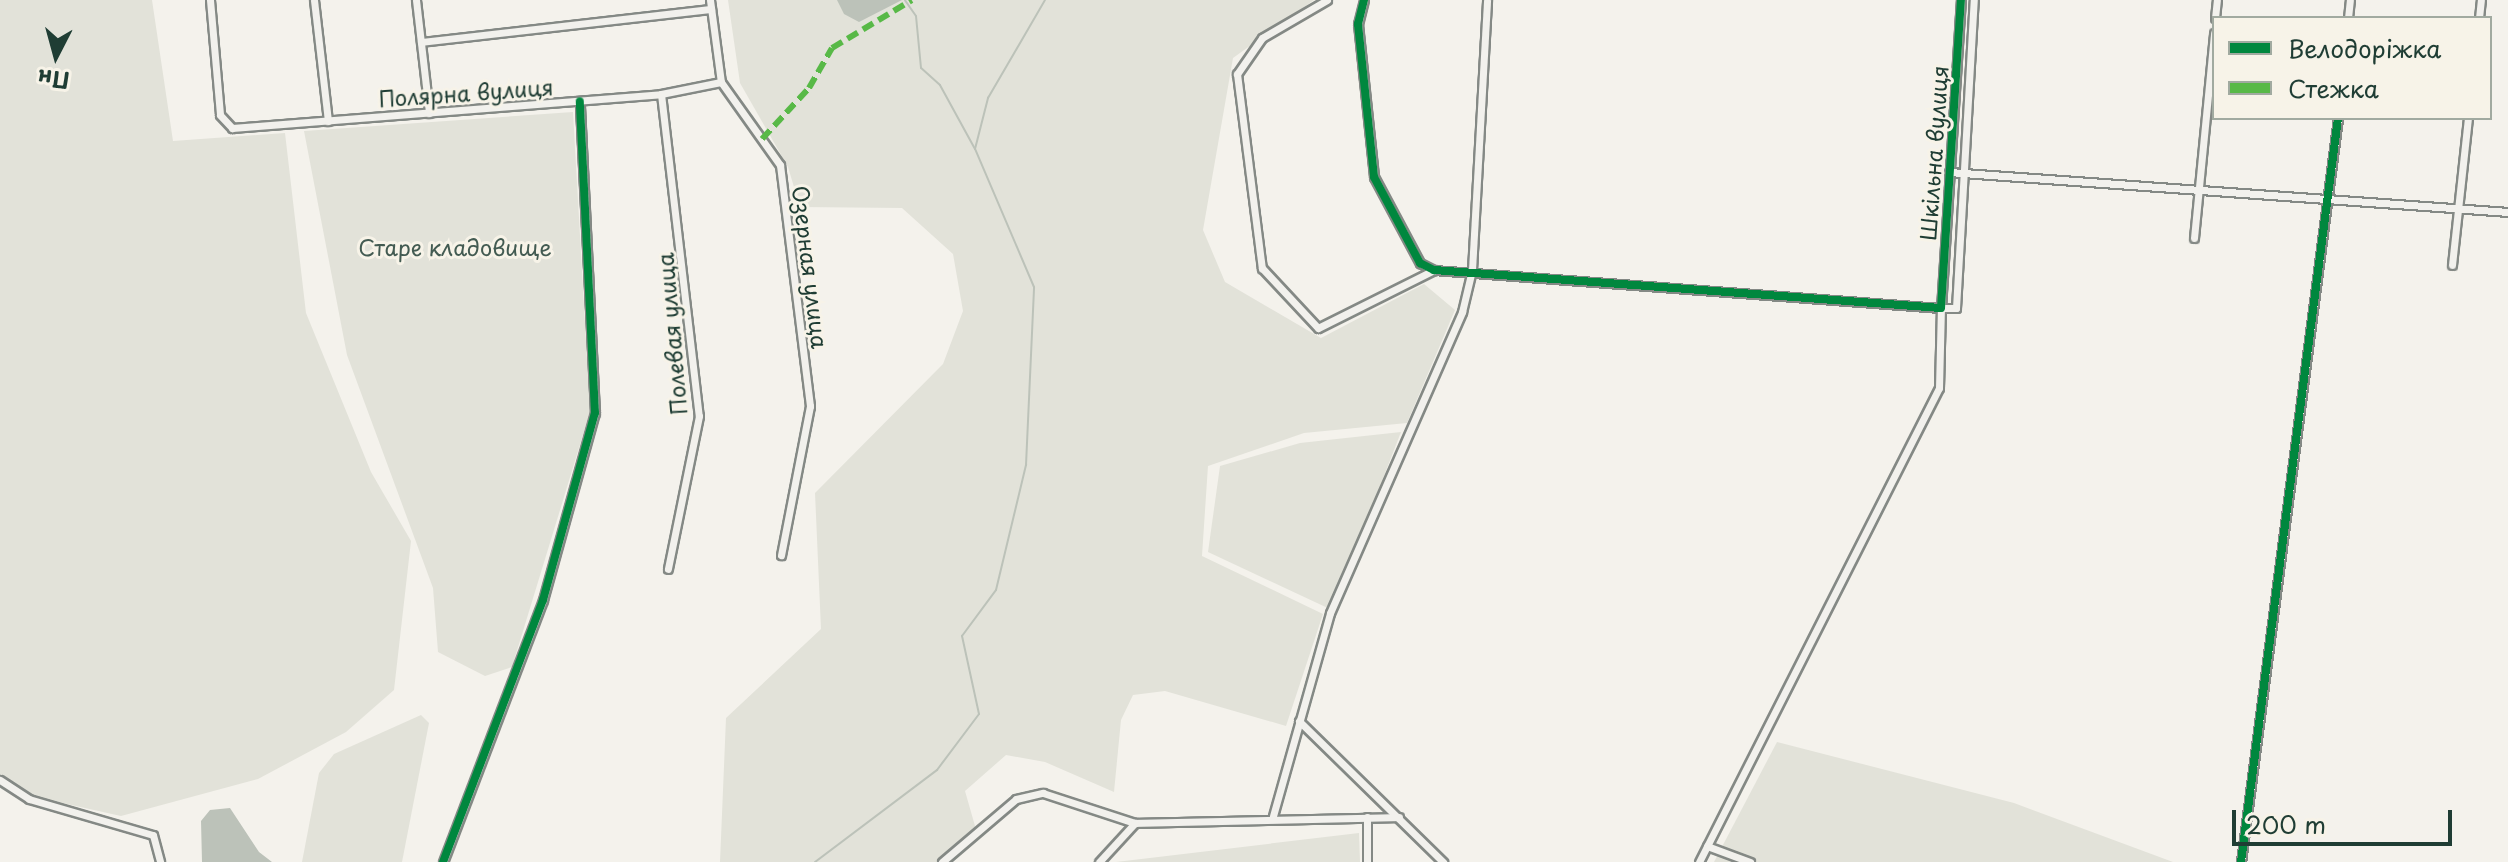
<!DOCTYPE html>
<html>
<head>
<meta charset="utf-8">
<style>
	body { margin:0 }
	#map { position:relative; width:2508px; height:862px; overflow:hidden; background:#f4f2ec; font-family:"Playpen Sans",sans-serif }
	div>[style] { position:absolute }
	.green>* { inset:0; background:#e2e2d9 }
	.water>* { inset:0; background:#bcc2b9 }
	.stream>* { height:2px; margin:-1px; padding:0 1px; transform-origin:1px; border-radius:1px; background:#bcc2b9 }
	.roads { filter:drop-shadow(2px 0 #848985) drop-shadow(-2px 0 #848985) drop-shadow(0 2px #848985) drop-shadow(0 -2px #848985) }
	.minor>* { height:7px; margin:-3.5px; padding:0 3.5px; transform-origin:3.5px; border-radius:3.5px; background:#f2f1ed }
	.quiet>* { height:6px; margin-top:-3px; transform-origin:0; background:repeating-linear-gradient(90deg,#58b947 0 12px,transparent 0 18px) }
	.cycleway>* { height:8px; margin:-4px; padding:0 4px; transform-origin:4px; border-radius:4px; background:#00873e }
	span { translate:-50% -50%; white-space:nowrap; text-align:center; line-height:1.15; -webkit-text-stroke:6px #f7f3e8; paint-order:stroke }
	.street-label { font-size:22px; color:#1f3d34 }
	.park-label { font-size:22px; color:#435b52 }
	.legend { position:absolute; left:2212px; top:16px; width:280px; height:104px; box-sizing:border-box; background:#f7f3e8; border:2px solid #a1aaa0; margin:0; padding:10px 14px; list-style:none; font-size:24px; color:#1f3d34 }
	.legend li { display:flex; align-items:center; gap:16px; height:40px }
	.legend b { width:40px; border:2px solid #a1aaa0 }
	.north { position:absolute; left:16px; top:16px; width:80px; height:80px; -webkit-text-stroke:6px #f7f3e8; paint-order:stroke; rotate:186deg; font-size:22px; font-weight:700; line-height:32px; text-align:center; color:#1f3d34 }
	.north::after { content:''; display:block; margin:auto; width:28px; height:36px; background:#1f3d34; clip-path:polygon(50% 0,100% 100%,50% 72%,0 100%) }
	.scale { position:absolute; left:2232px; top:810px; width:220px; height:36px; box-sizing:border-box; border:4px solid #1f3d34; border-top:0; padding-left:10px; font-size:24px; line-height:28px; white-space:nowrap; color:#1f3d34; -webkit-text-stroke:6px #f7f3e8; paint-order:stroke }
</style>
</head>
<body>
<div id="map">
	<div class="green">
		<div style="clip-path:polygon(0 0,152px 0,173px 141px,285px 133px,306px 313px,371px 472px,411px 541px,394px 690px,346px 732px,258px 779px,121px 816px,22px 794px,0 774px)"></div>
		<div style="clip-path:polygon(728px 0,1314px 0,1233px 58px,1203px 230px,1225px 282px,1321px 338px,1424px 284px,1455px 310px,1407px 423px,1304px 433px,1208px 466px,1202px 556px,1323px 614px,1286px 726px,1165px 691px,1133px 695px,1121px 720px,1114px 792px,1045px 762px,1006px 755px,965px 791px,977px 833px,940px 862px,720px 862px,726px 718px,821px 629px,815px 493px,943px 364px,963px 311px,953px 254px,902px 208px,800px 207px,788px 167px,740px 83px)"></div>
		<div style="clip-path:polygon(573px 112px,590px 412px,512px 667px,485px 676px,438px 652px,433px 588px,347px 355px,304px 131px)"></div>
		<div style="clip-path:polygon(1401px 432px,1332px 610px,1208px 552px,1220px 466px,1300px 443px)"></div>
		<div style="clip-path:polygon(421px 715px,429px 723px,402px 862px,302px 862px,319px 773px,334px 754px)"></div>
		<div style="clip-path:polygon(1777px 742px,2014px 803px,2173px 862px,1714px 862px)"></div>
		<div style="clip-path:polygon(1359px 833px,1360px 862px,1116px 862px)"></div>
	</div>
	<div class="water">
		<div style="clip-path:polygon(837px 0,902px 0,859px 22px,844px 14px)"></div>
		<div style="clip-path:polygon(230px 808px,259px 852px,272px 862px,202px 862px,201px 821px,210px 810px)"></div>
	</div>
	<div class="stream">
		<div style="left:975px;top:149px;width:53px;rotate:-75.7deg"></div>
		<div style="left:988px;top:98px;width:113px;rotate:-59.8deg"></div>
		<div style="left:815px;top:862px;width:153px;rotate:-37deg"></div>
		<div style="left:937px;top:770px;width:70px;rotate:-53.1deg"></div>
		<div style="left:979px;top:714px;width:80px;rotate:-102.3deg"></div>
		<div style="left:962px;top:636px;width:57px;rotate:-53.5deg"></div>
		<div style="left:996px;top:590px;width:129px;rotate:-76.5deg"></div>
		<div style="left:1026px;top:465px;width:178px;rotate:-87.4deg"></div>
		<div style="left:1034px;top:287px;width:150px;rotate:-113.1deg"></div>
		<div style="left:975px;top:149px;width:73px;rotate:-118.7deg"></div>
		<div style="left:940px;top:85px;width:25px;rotate:-138deg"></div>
		<div style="left:921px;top:68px;width:52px;rotate:-95.5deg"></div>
		<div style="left:916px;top:16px;width:19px;rotate:-125deg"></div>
	</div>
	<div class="roads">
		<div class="minor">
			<div style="left:210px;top:0;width:115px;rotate:85deg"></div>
			<div style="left:220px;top:115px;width:18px;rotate:47deg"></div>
			<div style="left:232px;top:128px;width:430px;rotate:-4.5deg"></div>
			<div style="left:661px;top:94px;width:61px;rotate:-11.3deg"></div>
			<div style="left:314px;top:0;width:122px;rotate:83.4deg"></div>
			<div style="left:416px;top:0;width:114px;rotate:83.4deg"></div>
			<div style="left:710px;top:0;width:83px;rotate:82.4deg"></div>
			<div style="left:721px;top:82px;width:102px;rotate:54.6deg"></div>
			<div style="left:780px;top:165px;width:243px;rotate:82.9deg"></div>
			<div style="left:810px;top:406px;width:152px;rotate:101deg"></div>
			<div style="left:1327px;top:0;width:75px;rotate:149.7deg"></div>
			<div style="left:1262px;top:38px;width:44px;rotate:124.8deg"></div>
			<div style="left:1237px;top:74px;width:196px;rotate:82.7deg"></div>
			<div style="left:1262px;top:268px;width:82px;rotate:47deg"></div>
			<div style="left:1318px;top:328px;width:130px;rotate:-26.6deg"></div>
			<div style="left:1364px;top:0;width:25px;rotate:104deg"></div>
			<div style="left:1358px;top:24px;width:154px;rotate:84deg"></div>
			<div style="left:1374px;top:177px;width:98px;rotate:61.9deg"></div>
			<div style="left:1420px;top:263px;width:16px;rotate:27deg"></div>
			<div style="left:1434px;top:270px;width:508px;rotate:4.29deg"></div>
			<div style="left:1941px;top:308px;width:309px;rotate:-86.3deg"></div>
			<div style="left:2215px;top:18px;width:18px;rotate:-84deg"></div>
			<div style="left:2348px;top:18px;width:18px;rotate:-84deg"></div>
			<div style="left:2479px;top:18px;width:18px;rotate:-84deg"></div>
			<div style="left:421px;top:42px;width:292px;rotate:-6.5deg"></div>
			<div style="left:661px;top:94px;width:324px;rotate:83.3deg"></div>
			<div style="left:699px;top:416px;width:156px;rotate:101.5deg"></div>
			<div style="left:1949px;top:172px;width:560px;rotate:4.09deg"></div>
			<div style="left:2194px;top:238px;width:206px;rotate:-84.4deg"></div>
			<div style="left:2452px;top:265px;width:148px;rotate:-83.8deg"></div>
			<div style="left:1299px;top:721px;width:202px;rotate:44.4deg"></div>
			<div style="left:0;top:780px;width:35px;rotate:33deg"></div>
			<div style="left:29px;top:799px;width:129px;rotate:16.2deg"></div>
			<div style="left:153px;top:835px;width:28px;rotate:75deg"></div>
			<div style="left:1273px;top:816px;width:211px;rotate:-74.3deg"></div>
			<div style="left:1330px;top:613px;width:329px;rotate:-66.3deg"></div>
			<div style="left:1462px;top:312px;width:43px;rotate:-76.6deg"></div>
			<div style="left:1472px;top:270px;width:270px;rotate:-86.8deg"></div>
			<div style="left:1367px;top:817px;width:45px;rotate:90deg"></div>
			<div style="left:1707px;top:846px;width:46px;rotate:20.4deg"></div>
			<div style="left:443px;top:862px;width:280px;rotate:-69.1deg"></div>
			<div style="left:543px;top:600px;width:194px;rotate:-74.5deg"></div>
			<div style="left:595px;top:413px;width:312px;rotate:-92.8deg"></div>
			<div style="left:942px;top:862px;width:97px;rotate:-40.4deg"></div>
			<div style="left:1016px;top:799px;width:28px;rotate:-13deg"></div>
			<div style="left:1043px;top:793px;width:97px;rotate:18.1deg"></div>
			<div style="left:1135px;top:823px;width:264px;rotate:-1.3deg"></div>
			<div style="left:1099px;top:862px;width:53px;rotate:-47.3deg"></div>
			<div style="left:1699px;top:862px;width:531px;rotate:-63.15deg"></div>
			<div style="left:1939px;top:388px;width:80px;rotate:-88.6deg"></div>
			<div style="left:1941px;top:308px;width:15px"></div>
			<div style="left:1956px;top:308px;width:309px;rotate:-86.7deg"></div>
			<div style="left:2241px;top:862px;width:750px;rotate:-82.57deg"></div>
		</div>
	</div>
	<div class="quiet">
		<div style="left:762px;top:139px;width:69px;rotate:-47.3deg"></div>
		<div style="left:809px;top:88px;width:46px;rotate:-60.1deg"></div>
		<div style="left:832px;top:48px;width:93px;rotate:-31deg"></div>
	</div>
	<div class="cycleway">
		<div style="left:1364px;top:0;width:25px;rotate:104deg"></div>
		<div style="left:1358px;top:24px;width:154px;rotate:84deg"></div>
		<div style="left:1374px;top:177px;width:98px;rotate:61.9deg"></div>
		<div style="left:1420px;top:263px;width:16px;rotate:27deg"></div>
		<div style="left:1434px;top:270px;width:508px;rotate:4.29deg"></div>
		<div style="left:1941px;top:308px;width:309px;rotate:-86.3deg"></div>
		<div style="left:443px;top:862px;width:280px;rotate:-69.1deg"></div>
		<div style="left:543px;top:600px;width:194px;rotate:-74.5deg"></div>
		<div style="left:595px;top:413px;width:312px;rotate:-92.8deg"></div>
		<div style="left:2241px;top:862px;width:750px;rotate:-82.57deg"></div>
	</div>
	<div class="street-label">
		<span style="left:466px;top:92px;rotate:-4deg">Полярна вулиця</span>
		<span style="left:1933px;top:153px;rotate:-86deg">Шкільна вулиця</span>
		<span style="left:811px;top:267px;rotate:83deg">Озерная улица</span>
		<span style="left:671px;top:334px;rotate:-95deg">Полевая улица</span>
	</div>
	<div class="park-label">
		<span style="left:455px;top:247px">Старе кладовище</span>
	</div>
	<ul class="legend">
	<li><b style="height:10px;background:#00873e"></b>Велодоріжка</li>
	<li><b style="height:10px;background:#58b947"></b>Стежка</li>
	</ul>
	<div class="north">Пн</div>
	<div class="scale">200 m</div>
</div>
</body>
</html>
